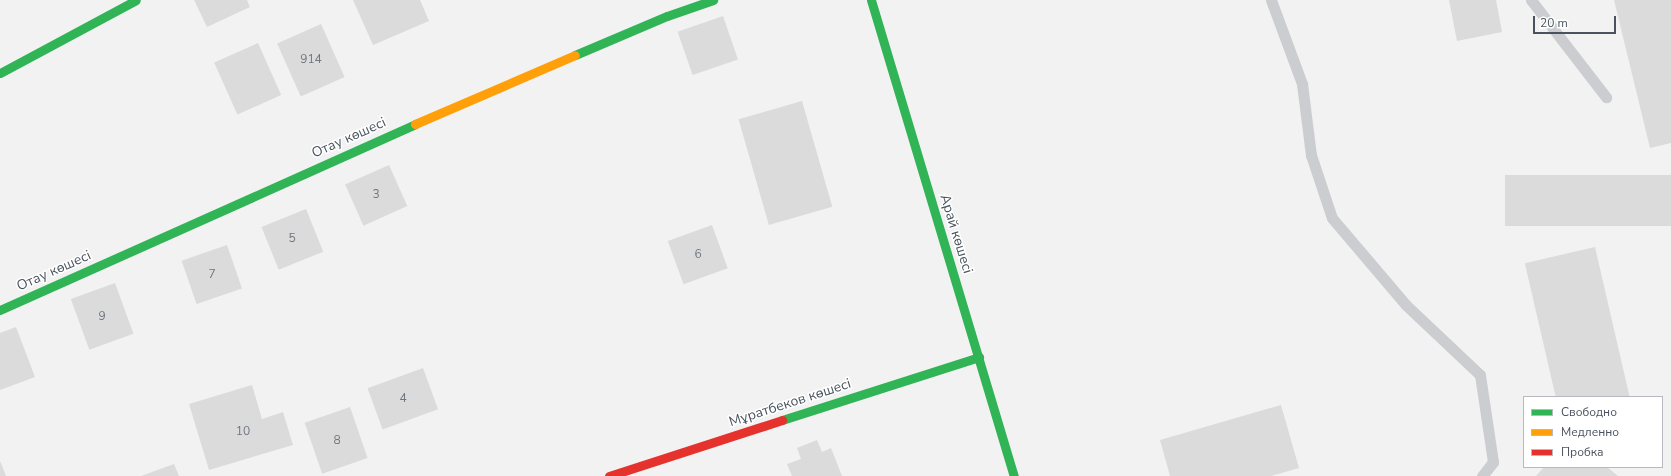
<!DOCTYPE html>
<html>
<head>
<meta charset="utf-8">
<style>
	body { margin:0 }
	#map { position:relative; width:1671px; height:476px; overflow:hidden; background:#f2f2f2; font-family:"Nunito Sans",sans-serif }
	div>[style] { position:absolute }
	.building>* { inset:0; background:#dbdbdc; transform-origin:0 0 }
	.lane>* { height:11px; margin:-5.5px; padding:0 5.5px; transform-origin:5.5px; border-radius:5.5px; background:#cbcdd0 }
	.fast>* { height:9px; margin:-4.5px; padding:0 4.5px; transform-origin:4.5px; border-radius:4.5px; background:#30b455 }
	.slow>* { height:9px; margin:-4.5px; padding:0 4.5px; transform-origin:4.5px; border-radius:4.5px; background:#ff9f0a }
	.jam>* { height:9px; margin:-4.5px; padding:0 4.5px; transform-origin:4.5px; border-radius:4.5px; background:#e5322d }
	span { translate:-50% -50%; white-space:nowrap; text-align:center; line-height:1.15; -webkit-text-stroke:3px #fff; paint-order:stroke }
	.number-label { font-size:12px; color:#6e767e }
	.number-label span { -webkit-text-stroke-width:0 }
	.street-label { font-size:14px; color:#49535e }
	.legend { position:absolute; left:1523px; top:396px; width:140px; height:72px; box-sizing:border-box; background:#fff; border:1px solid #b6babf; margin:0; padding:5px 7px; list-style:none; font-size:12px; color:#49535e }
	.legend li { display:flex; align-items:center; gap:8px; height:20px }
	.legend b { width:20px; border:1px solid #b6babf }
	.scale { position:absolute; left:1533px; top:16px; width:83px; height:18px; box-sizing:border-box; border:2px solid #49535e; border-top:0; padding-left:5px; font-size:12px; line-height:14px; white-space:nowrap; color:#49535e; -webkit-text-stroke:3px #fff; paint-order:stroke }
</style>
</head>
<body>
<div id="map">
	<div class="building">
		<div style="clip-path:polygon(194px 0,247px 0,250px 7px,207px 27px)"></div>
		<div style="clip-path:polygon(353px 0,420px 0,429px 21px,373px 45px)"></div>
		<div style="clip-path:polygon(1449px 0,1496px 0,1502px 32px,1457px 41px)"></div>
		<div style="clip-path:polygon(1614px 0,1671px 0,1671px 143px,1650px 148px)"></div>
		<div style="left:723px;top:16px;width:46px;height:48px;rotate:71deg"></div>
		<div style="left:321px;top:24px;width:58px;height:48px;rotate:66deg"></div>
		<div style="left:258px;top:43px;width:57px;height:48px;rotate:66deg"></div>
		<div style="left:802px;top:101px;width:110px;height:66px;rotate:74deg"></div>
		<div style="left:389px;top:165px;width:45px;height:48px;rotate:66deg"></div>
		<div style="left:1671px;top:175px;width:51px;height:166px;rotate:90deg"></div>
		<div style="left:306px;top:209px;width:46px;height:48px;rotate:68deg"></div>
		<div style="left:712px;top:225px;width:46px;height:47px;rotate:70deg"></div>
		<div style="left:227px;top:245px;width:46px;height:48px;rotate:71deg"></div>
		<div style="left:1595px;top:247px;width:154px;height:72px;rotate:77deg"></div>
		<div style="left:115px;top:283px;width:54px;height:47px;rotate:70deg"></div>
		<div style="clip-path:polygon(16px 327px,35px 377px,0 390px,0 333px)"></div>
		<div style="left:423px;top:368px;width:44px;height:59px;rotate:70deg"></div>
		<div style="clip-path:polygon(252px 385px,262px 419px,283px 412px,293px 445px,209px 470px,189px 404px)"></div>
		<div style="clip-path:polygon(1281px 405px,1299px 468px,1271px 476px,1170px 476px,1160px 440px)"></div>
		<div style="left:350px;top:407px;width:54px;height:48px;rotate:71deg"></div>
		<div style="clip-path:polygon(817px 440px,822px 452px,831px 448px,842px 476px,792px 476px,787px 464px,801px 459px,797px 448px)"></div>
		<div style="clip-path:polygon(0 461px,6px 476px,0 476px)"></div>
		<div style="clip-path:polygon(174px 464px,179px 476px,141px 476px)"></div>
		<div style="clip-path:polygon(1544px 467px,1607px 467px,1618px 476px,1536px 476px)"></div>
	</div>
	<div class="lane">
		<div style="left:1271px;top:0;width:90px;rotate:69.7deg"></div>
		<div style="left:1302px;top:84px;width:72px;rotate:82.8deg"></div>
		<div style="left:1311px;top:155px;width:66px;rotate:71.6deg"></div>
		<div style="left:1332px;top:218px;width:114px;rotate:49.6deg"></div>
		<div style="left:1406px;top:305px;width:102px;rotate:43.4deg"></div>
		<div style="left:1480px;top:375px;width:88px;rotate:81.5deg"></div>
		<div style="left:1493px;top:462px;width:18px;rotate:128deg"></div>
		<div style="left:1531px;top:0;width:123px;rotate:52.3deg"></div>
	</div>
	<div class="fast">
		<div style="left:871px;top:0;width:497px;rotate:73.3deg"></div>
		<div style="left:575px;top:55px;width:100px;rotate:-23deg"></div>
		<div style="left:667px;top:16px;width:49px;rotate:-19.2deg"></div>
		<div style="left:0;top:73px;width:154px;rotate:-28.2deg"></div>
		<div style="left:0;top:310px;width:455px;rotate:-24.1deg"></div>
		<div style="left:782px;top:420px;width:207px;rotate:-17.7deg"></div>
	</div>
	<div class="slow">
		<div style="left:415px;top:124px;width:174px;rotate:-23.3deg"></div>
	</div>
	<div class="jam">
		<div style="left:609px;top:476px;width:182px;rotate:-17.9deg"></div>
	</div>
	<div class="number-label">
		<span style="left:311px;top:60px">914</span>
		<span style="left:376px;top:195px">3</span>
		<span style="left:292px;top:239px">5</span>
		<span style="left:698px;top:255px">6</span>
		<span style="left:212px;top:275px">7</span>
		<span style="left:102px;top:317px">9</span>
		<span style="left:403px;top:399px">4</span>
		<span style="left:243px;top:432px">10</span>
		<span style="left:337px;top:441px">8</span>
	</div>
	<div class="street-label">
		<span style="left:349px;top:138px;rotate:-24deg">Отау көшесі</span>
		<span style="left:956px;top:234px;rotate:73deg">Арай көшесі</span>
		<span style="left:54px;top:271px;rotate:-24deg">Отау көшесі</span>
		<span style="left:790px;top:403px;rotate:-18deg">Мұратбеков көшесі</span>
	</div>
	<ul class="legend">
	<li><b style="height:5px;background:#30b455"></b>Свободно</li>
	<li><b style="height:5px;background:#ff9f0a"></b>Медленно</li>
	<li><b style="height:5px;background:#e5322d"></b>Пробка</li>
	</ul>
	<div class="scale">20 m</div>
</div>
</body>
</html>
